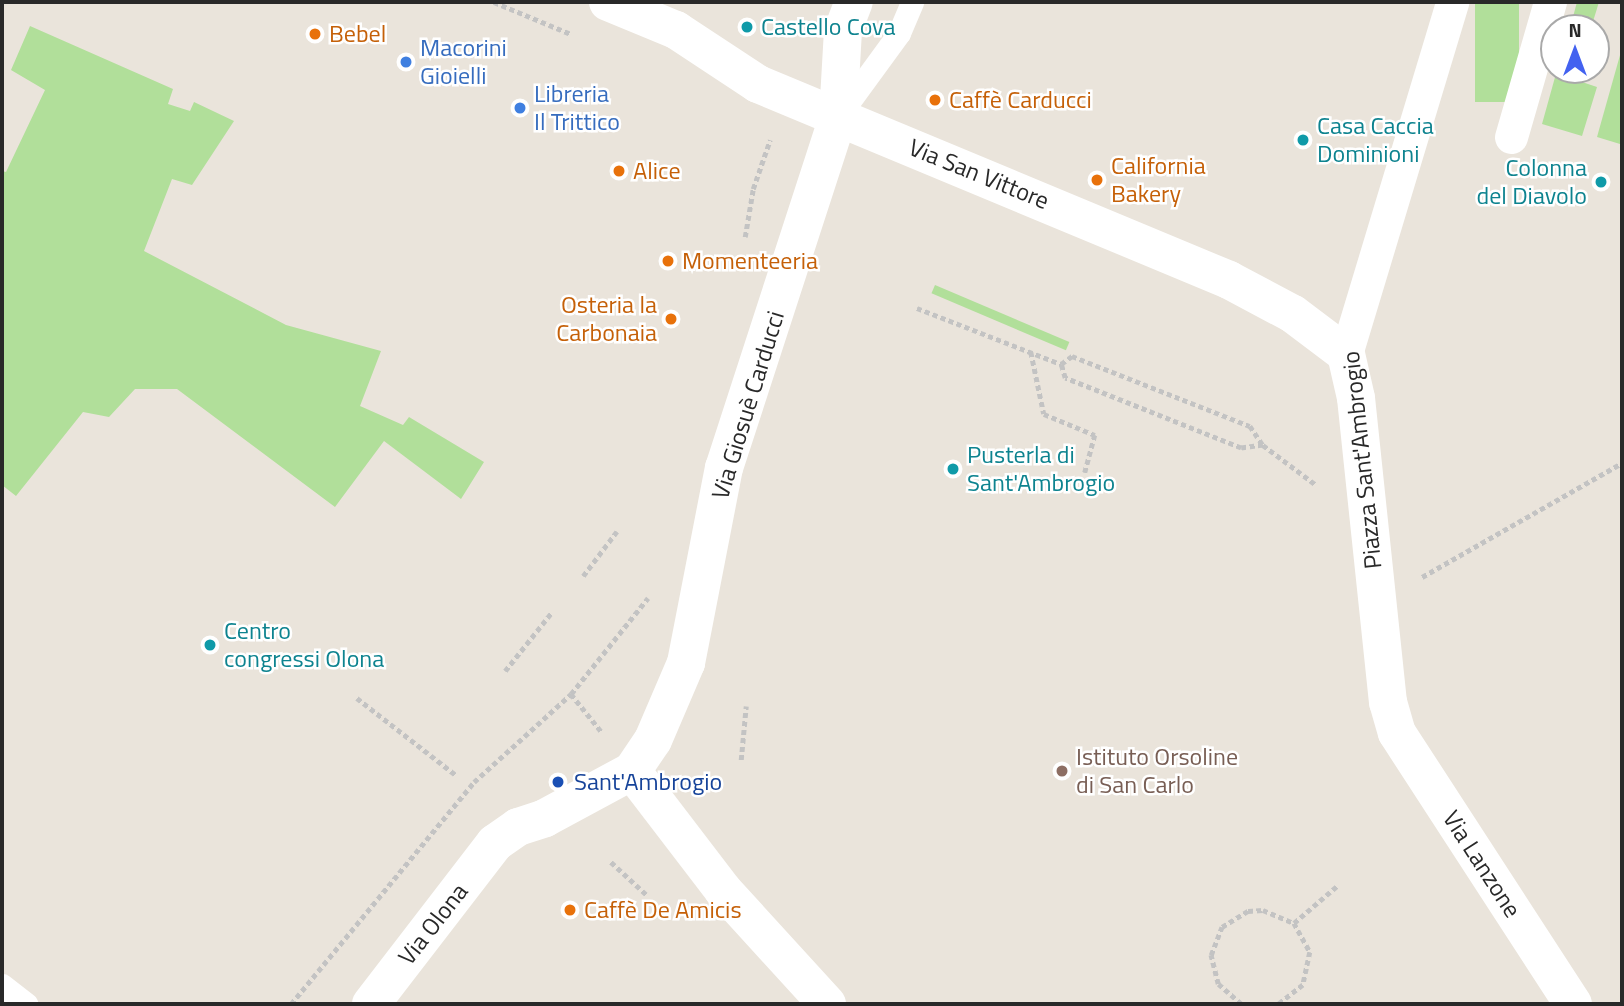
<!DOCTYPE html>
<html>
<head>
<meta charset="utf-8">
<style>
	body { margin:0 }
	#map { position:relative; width:1624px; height:1006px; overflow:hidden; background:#eae4db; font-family:"Titillium Web",sans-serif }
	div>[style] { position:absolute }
	.green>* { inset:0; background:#b1df9a; transform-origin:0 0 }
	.path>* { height:4.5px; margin-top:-2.25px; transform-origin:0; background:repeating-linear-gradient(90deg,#c3c3c3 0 5px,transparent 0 8.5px) }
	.service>* { height:23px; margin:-11.5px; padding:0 11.5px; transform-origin:11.5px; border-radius:11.5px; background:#fff }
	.pedestrian>* { height:33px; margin:-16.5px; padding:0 16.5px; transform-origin:16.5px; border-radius:16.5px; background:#fff }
	.minor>* { height:38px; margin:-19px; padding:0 19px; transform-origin:19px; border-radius:19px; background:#fff }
	.tertiary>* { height:38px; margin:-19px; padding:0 19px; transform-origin:19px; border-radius:19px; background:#fff }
	.dots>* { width:19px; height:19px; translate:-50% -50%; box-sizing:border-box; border:4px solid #fff; border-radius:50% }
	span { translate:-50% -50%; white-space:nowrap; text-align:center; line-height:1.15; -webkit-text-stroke:5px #fff; paint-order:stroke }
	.culture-label { font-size:24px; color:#0d838f }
	.left { translate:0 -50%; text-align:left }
	.right { translate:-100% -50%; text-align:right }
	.food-label { font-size:24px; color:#c56008 }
	.shop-label { font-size:24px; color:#366cbe }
	.street-label { font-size:24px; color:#292929 }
	.education-label { font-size:24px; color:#785e54 }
	.transit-label { font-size:24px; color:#164399 }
	.frame { position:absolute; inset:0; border:4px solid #292929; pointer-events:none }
	.north { position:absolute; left:1540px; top:14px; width:70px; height:70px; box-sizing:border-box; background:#fff; border:2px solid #a9a9a9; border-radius:50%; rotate:0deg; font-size:19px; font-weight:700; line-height:28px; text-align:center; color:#292929 }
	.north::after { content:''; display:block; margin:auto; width:24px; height:32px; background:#4362f0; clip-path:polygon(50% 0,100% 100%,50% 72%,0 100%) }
</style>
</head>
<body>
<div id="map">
	<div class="green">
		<div style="left:1475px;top:2px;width:44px;height:100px"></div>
		<div style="clip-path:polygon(1577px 2px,1599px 2px,1591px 28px,1570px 28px)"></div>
		<div style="clip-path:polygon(30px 26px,173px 89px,168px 104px,190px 111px,194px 102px,234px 121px,192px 185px,172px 179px,144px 251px,286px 325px,381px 351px,360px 406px,403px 425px,409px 417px,484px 462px,461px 499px,384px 441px,335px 507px,177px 389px,135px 389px,109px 417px,83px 412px,16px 496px,2px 485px,2px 171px,6px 172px,45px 90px,11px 70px)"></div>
		<div style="clip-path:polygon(1622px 48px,1622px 137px,1620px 144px,1597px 137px)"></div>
		<div style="clip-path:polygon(1557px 70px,1579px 70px,1576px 80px,1597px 87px,1582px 136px,1542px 124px)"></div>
		<div style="left:935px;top:285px;width:146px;height:9px;rotate:23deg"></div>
	</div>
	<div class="path">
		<div style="left:494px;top:2px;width:83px;rotate:22.6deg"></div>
		<div style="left:745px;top:237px;width:49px;rotate:-80.5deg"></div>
		<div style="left:753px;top:189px;width:52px;rotate:-70.9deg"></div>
		<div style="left:917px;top:308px;width:155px;rotate:21.3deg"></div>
		<div style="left:1061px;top:364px;width:14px;rotate:-36deg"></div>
		<div style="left:1072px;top:356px;width:191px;rotate:21.5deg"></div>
		<div style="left:1250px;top:426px;width:23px;rotate:56deg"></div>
		<div style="left:1263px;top:445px;width:22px;rotate:172deg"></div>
		<div style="left:1241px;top:448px;width:189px;rotate:-158.3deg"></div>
		<div style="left:1065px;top:378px;width:15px;rotate:-106deg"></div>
		<div style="left:1031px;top:352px;width:63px;rotate:78.2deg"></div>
		<div style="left:1044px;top:414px;width:55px;rotate:22.4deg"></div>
		<div style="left:1095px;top:435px;width:39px;rotate:105deg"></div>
		<div style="left:1263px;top:445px;width:65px;rotate:36.9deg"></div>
		<div style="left:583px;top:576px;width:56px;rotate:-52.9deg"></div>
		<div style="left:1422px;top:577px;width:230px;rotate:-29.7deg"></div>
		<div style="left:505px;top:671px;width:75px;rotate:-51.5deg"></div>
		<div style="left:571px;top:694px;width:48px;rotate:51deg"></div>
		<div style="left:357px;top:698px;width:125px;rotate:37.9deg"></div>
		<div style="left:741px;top:760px;width:54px;rotate:-84.7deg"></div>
		<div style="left:611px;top:862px;width:50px;rotate:42.6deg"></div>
		<div style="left:1294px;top:923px;width:58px;rotate:-40.8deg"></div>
		<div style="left:291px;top:1004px;width:288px;rotate:-50.5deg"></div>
		<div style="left:474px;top:782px;width:131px;rotate:-42.2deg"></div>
		<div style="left:571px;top:694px;width:123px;rotate:-51.3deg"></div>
		<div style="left:1241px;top:1004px;width:30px;rotate:-139deg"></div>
		<div style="left:1218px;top:984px;width:30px;rotate:-104deg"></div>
		<div style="left:1211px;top:955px;width:30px;rotate:-69deg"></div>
		<div style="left:1222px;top:927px;width:31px;rotate:-32deg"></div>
		<div style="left:1248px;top:911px;width:15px;rotate:-4deg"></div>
		<div style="left:1263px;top:910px;width:34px;rotate:23deg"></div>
		<div style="left:1294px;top:923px;width:33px;rotate:61deg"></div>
		<div style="left:1310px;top:952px;width:34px;rotate:102deg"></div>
		<div style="left:1303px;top:985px;width:31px;rotate:142deg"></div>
	</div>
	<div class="service">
		<div style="left:840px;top:114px;width:100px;rotate:-53.9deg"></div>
		<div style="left:899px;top:33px;width:34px;rotate:-67deg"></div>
		<div style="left:2px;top:985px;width:31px;rotate:38deg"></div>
	</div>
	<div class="pedestrian">
		<div style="left:1511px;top:137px;width:141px;rotate:-73.9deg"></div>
		<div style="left:1346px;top:354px;width:368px;rotate:-73.2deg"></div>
	</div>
	<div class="minor">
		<div style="left:608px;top:2px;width:74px;rotate:22.4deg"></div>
		<div style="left:676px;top:30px;width:98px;rotate:33.4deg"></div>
		<div style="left:758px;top:84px;width:510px;rotate:22.59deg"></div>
		<div style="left:1229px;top:280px;width:72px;rotate:28deg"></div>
		<div style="left:1293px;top:314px;width:66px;rotate:37deg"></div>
		<div style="left:1346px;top:354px;width:45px;rotate:77.2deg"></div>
		<div style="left:1356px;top:398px;width:306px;rotate:84deg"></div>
		<div style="left:1388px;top:702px;width:32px;rotate:74deg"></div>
		<div style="left:1397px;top:733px;width:323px;rotate:57deg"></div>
		<div style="left:371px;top:1004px;width:203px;rotate:-52.4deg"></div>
		<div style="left:495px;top:843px;width:28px;rotate:-35deg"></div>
		<div style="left:518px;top:827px;width:28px;rotate:-18deg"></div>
		<div style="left:545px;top:818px;width:99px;rotate:-28.4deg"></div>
	</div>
	<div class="tertiary">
		<div style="left:827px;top:1004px;width:154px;rotate:-132.4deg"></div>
		<div style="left:723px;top:890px;width:150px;rotate:-127.4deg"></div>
		<div style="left:632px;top:771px;width:37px;rotate:-56deg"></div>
		<div style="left:653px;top:740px;width:84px;rotate:-66.8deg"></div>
		<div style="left:686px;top:663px;width:199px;rotate:-79deg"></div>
		<div style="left:724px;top:468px;width:369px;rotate:-72deg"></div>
		<div style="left:838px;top:117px;width:87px;rotate:-86.7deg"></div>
		<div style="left:843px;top:30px;width:30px;rotate:-69deg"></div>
	</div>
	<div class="dots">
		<div style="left:747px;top:27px;background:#0f9aa8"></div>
		<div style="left:315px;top:34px;background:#e8710a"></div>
		<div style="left:406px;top:62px;background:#3f7fe0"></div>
		<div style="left:935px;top:100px;background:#e8710a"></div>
		<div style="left:520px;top:108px;background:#3f7fe0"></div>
		<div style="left:1303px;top:140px;background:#0f9aa8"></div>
		<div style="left:619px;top:171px;background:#e8710a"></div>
		<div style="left:1097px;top:180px;background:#e8710a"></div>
		<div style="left:1601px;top:182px;background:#0f9aa8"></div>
		<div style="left:668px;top:261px;background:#e8710a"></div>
		<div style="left:671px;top:319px;background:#e8710a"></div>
		<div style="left:953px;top:469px;background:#0f9aa8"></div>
		<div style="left:210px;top:645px;background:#0f9aa8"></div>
		<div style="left:1062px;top:771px;background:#8d6e63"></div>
		<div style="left:558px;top:782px;background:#1a4fb4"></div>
		<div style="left:570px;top:910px;background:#e8710a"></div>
	</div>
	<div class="culture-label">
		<span class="left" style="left:761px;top:27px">Castello Cova</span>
		<span class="left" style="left:1317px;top:140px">Casa Caccia<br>Dominioni</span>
		<span class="right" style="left:1587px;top:182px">Colonna<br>del Diavolo</span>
		<span class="left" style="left:967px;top:469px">Pusterla di<br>Sant'Ambrogio</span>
		<span class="left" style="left:224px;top:645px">Centro<br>congressi Olona</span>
	</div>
	<div class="food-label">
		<span class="left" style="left:329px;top:34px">Bebel</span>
		<span class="left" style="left:949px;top:100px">Caffè Carducci</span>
		<span class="left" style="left:1111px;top:180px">California<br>Bakery</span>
		<span class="left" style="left:633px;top:171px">Alice</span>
		<span class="left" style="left:682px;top:261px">Momenteeria</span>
		<span class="right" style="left:657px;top:319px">Osteria la<br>Carbonaia</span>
		<span class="left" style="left:584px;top:910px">Caffè De Amicis</span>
	</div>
	<div class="shop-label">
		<span class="left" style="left:420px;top:62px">Macorini<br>Gioielli</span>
		<span class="left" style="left:534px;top:108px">Libreria<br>Il Trittico</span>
	</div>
	<div class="street-label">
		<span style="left:979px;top:174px;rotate:22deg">Via San Vittore</span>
		<span style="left:748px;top:405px;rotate:-73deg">Via Giosuè Carducci</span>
		<span style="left:1362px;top:460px;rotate:-96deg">Piazza Sant'Ambrogio</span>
		<span style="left:1482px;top:864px;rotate:57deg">Via Lanzone</span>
		<span style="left:433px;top:924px;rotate:-52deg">Via Olona</span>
	</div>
	<div class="education-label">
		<span class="left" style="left:1076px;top:771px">Istituto Orsoline<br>di San Carlo</span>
	</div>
	<div class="transit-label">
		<span class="left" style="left:574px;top:782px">Sant'Ambrogio</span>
	</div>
	<div class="frame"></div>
	<div class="north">N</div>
</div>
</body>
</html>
